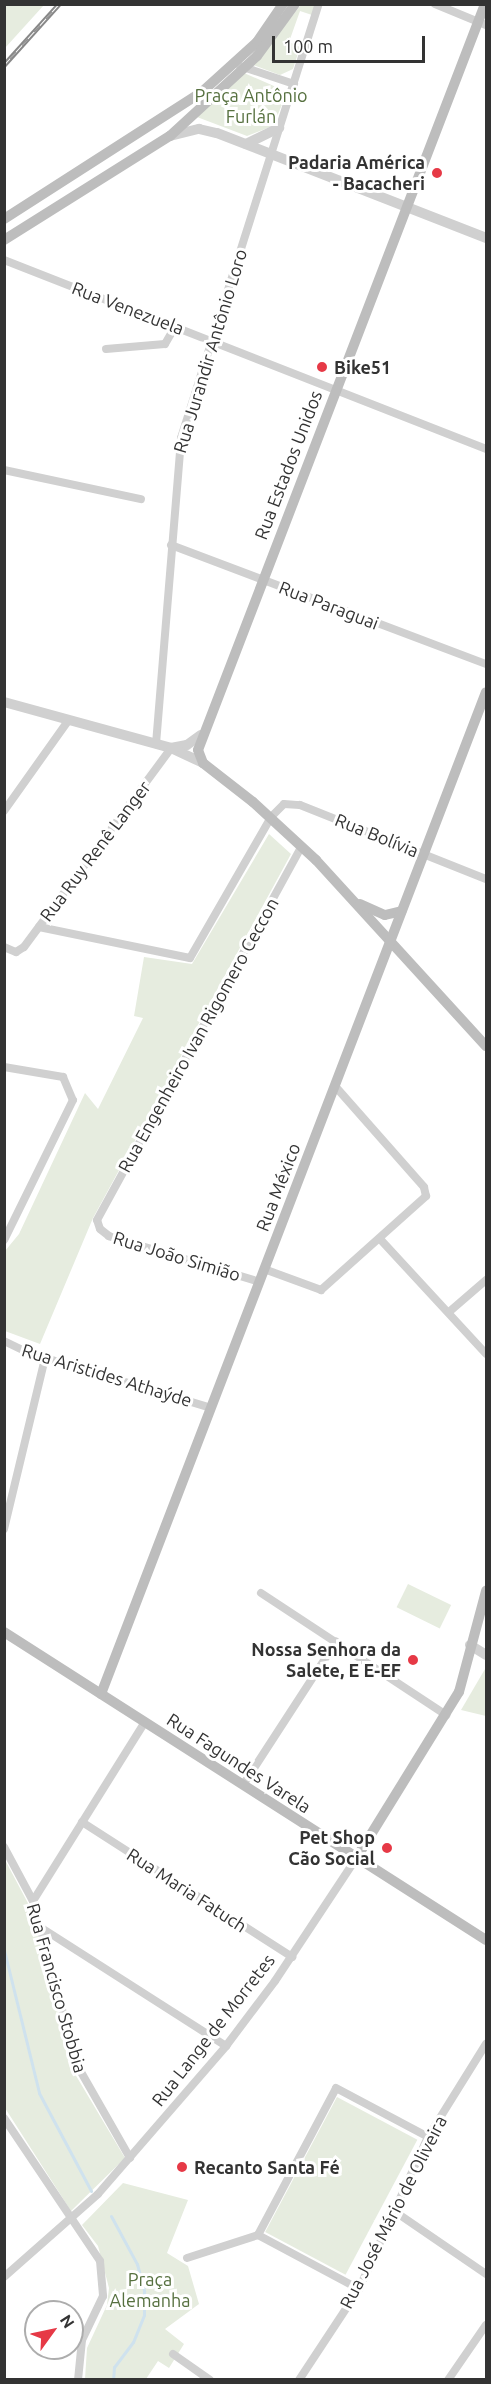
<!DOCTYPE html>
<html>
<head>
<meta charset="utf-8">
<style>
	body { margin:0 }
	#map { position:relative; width:491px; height:2384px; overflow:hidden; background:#fff; font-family:Ubuntu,sans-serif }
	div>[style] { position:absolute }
	.green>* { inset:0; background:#e6ecdf; transform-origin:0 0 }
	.stream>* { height:3px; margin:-1.5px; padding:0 1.5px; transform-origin:1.5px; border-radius:1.5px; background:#cfe2ee }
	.minor>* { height:8px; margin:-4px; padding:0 4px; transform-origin:4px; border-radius:4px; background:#d0d0d0 }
	.tertiary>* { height:10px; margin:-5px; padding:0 5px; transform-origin:5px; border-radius:5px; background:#d0d0d0 }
	.secondary>* { height:10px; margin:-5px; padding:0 5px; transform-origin:5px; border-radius:5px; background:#bdbdbd }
	.rail>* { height:5px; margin-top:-2.5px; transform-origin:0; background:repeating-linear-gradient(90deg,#fff 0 9px,#888 0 18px); box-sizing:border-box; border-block:2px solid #888 }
	.dots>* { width:16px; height:16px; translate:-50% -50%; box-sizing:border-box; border:3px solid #fff; border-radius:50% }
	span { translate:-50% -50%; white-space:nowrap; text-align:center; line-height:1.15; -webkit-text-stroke:6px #fff; paint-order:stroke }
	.park-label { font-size:18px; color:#56703f }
	.poi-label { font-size:18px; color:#333; font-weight:700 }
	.right { translate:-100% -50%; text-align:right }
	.left { translate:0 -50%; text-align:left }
	.street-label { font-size:18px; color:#333 }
	.frame { position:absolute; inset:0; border:6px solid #333; pointer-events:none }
	.north { position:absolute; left:24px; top:2300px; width:60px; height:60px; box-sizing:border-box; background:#fff; border:2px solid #adadad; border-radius:50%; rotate:57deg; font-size:16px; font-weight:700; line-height:24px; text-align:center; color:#333 }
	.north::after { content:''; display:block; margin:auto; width:21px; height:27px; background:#e63946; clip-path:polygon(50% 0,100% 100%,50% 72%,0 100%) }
	.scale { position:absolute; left:272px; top:36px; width:153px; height:27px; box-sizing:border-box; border:3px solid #333; border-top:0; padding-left:8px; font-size:18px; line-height:21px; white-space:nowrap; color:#333; -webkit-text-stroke:4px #fff; paint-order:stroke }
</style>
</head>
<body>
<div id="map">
	<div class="green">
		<div style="clip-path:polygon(5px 4px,44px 5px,5px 48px,4px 5px)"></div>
		<div style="clip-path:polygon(301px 5px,315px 5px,312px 15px,300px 11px,289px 42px,300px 47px,293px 69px,280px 75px,253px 65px)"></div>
		<div style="clip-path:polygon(244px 73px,283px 90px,286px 95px,273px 126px,247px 136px,197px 117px)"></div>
		<div style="clip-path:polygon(269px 834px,291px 854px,93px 1218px,40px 1344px,5px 1331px,5px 1251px,19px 1234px,85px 1093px,98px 1109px,143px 1018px,134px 1016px,144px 957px,192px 964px)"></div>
		<div style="left:408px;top:1584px;width:48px;height:26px;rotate:26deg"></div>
		<div style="clip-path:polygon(485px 1669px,486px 1716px,461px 1710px)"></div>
		<div style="clip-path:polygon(4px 1858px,30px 1907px,75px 2074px,125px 2158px,71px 2211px,5px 2108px)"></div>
		<div style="left:337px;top:2097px;width:91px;height:153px;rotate:28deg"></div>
		<div style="clip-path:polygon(123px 2183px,188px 2200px,167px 2253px,188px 2266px,199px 2304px,165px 2329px,184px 2344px,169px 2368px,158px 2361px,146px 2379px,85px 2379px,87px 2348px,107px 2305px,109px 2288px,98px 2246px,82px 2225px)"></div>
	</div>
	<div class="stream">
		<div style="left:4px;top:1950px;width:147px;rotate:76.2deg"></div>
		<div style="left:39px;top:2093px;width:111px;rotate:62deg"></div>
		<div style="left:111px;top:2216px;width:55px;rotate:61.6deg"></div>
		<div style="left:137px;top:2264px;width:28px;rotate:75deg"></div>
		<div style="left:144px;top:2291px;width:24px;rotate:90deg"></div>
		<div style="left:144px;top:2315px;width:29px;rotate:112deg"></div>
		<div style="left:133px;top:2342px;width:31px;rotate:127deg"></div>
		<div style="left:114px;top:2367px;width:13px;rotate:94deg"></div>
	</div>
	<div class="minor">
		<div style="left:435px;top:4px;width:55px;rotate:22.4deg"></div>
		<div style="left:240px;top:66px;width:57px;rotate:18.4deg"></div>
		<div style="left:4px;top:260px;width:518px;rotate:21.41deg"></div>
		<div style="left:106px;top:349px;width:59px;rotate:-4.8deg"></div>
		<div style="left:165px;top:344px;width:20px;rotate:-60deg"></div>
		<div style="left:4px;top:470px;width:140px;rotate:12deg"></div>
		<div style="left:171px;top:545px;width:337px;rotate:20.7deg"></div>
		<div style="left:156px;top:744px;width:307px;rotate:-85.3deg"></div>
		<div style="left:181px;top:438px;width:455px;rotate:-72.4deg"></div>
		<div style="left:4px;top:811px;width:110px;rotate:-54.6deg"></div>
		<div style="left:39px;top:927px;width:154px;rotate:11.6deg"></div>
		<div style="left:190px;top:958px;width:163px;rotate:-60.1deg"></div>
		<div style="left:271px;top:817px;width:18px;rotate:-45deg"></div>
		<div style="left:284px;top:804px;width:16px;rotate:4deg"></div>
		<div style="left:300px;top:805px;width:200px;rotate:21.7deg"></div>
		<div style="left:4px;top:947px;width:13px;rotate:23deg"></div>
		<div style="left:16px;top:952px;width:9px;rotate:-32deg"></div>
		<div style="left:24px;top:947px;width:247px;rotate:-53.5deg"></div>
		<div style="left:4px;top:1067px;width:60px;rotate:9.6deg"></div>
		<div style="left:63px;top:1077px;width:25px;rotate:67deg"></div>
		<div style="left:73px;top:1100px;width:156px;rotate:116.2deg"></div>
		<div style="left:380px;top:1239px;width:156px;rotate:47.3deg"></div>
		<div style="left:264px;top:1269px;width:61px;rotate:20.2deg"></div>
		<div style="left:321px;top:1290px;width:141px;rotate:-41.8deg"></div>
		<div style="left:426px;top:1196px;width:9px;rotate:-103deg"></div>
		<div style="left:424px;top:1187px;width:135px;rotate:-131.4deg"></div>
		<div style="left:260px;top:1282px;width:158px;rotate:-163.1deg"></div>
		<div style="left:109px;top:1236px;width:11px;rotate:-142deg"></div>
		<div style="left:100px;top:1229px;width:9px;rotate:-108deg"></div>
		<div style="left:97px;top:1220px;width:426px;rotate:-61.3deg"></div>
		<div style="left:449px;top:1312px;width:49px;rotate:-40.9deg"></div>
		<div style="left:4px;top:1341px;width:28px;rotate:26deg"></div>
		<div style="left:29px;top:1353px;width:190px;rotate:16.8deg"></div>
		<div style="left:4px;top:1529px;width:176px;rotate:-76.5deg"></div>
		<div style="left:261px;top:1593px;width:222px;rotate:33.4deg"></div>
		<div style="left:243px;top:1785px;width:171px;rotate:-57deg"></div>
		<div style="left:82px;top:1822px;width:250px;rotate:32.7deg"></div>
		<div style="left:4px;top:1847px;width:61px;rotate:61.8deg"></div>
		<div style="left:33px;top:1901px;width:170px;rotate:75deg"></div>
		<div style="left:77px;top:2065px;width:107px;rotate:60.3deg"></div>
		<div style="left:33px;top:1901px;width:211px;rotate:-58deg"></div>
		<div style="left:40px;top:1927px;width:221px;rotate:32.6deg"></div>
		<div style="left:4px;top:2118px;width:172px;rotate:56.1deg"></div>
		<div style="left:100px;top:2261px;width:35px;rotate:85deg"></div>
		<div style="left:103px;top:2296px;width:49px;rotate:115.5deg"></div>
		<div style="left:82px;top:2340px;width:40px;rotate:95.7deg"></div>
		<div style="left:394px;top:2211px;width:112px;rotate:34.4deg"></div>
		<div style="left:258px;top:2235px;width:166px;rotate:-62deg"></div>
		<div style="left:336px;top:2088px;width:104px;rotate:28deg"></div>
		<div style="left:187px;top:2258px;width:75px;rotate:-17.9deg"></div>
		<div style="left:258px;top:2235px;width:115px;rotate:28.1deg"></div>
		<div style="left:4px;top:2277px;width:125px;rotate:-41.4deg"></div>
		<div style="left:98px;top:2194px;width:196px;rotate:-49.1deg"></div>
		<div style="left:226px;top:2046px;width:81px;rotate:-53deg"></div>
		<div style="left:275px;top:1981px;width:149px;rotate:-56.5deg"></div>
		<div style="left:173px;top:2354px;width:45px;rotate:35.1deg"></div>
		<div style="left:299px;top:2380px;width:109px;rotate:-56.6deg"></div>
		<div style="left:359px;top:2289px;width:167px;rotate:-65.6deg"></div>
		<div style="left:428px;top:2137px;width:110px;rotate:-58.1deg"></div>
		<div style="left:448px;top:2380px;width:67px;rotate:-55.4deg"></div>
	</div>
	<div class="tertiary">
		<div style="left:170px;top:136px;width:30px;rotate:-14deg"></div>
		<div style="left:199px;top:129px;width:18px;rotate:13deg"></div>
		<div style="left:217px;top:133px;width:289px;rotate:21.3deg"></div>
		<div style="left:246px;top:144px;width:37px;rotate:-26deg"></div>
		<div style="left:4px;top:702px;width:173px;rotate:15.4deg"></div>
		<div style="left:171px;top:748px;width:35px;rotate:25deg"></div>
		<div style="left:171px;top:748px;width:16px;rotate:-11deg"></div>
		<div style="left:187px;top:745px;width:17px;rotate:-36deg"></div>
		<div style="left:470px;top:1645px;width:19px;rotate:32deg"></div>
	</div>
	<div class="secondary">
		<div style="left:485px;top:4px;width:799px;rotate:111.04deg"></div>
		<div style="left:198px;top:750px;width:14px;rotate:69deg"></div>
		<div style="left:203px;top:763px;width:63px;rotate:38deg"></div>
		<div style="left:253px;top:802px;width:86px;rotate:42.6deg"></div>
		<div style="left:316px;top:860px;width:252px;rotate:47.6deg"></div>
		<div style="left:4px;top:219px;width:237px;rotate:-32.7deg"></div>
		<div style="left:203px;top:91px;width:73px;rotate:-42.2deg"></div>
		<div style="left:257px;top:42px;width:46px;rotate:-55.6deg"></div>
		<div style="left:4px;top:240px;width:196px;rotate:-32.1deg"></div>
		<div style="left:170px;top:136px;width:118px;rotate:-42.6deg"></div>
		<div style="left:257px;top:56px;width:64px;rotate:-53.8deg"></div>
		<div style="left:360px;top:904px;width:27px;rotate:24deg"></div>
		<div style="left:385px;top:915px;width:17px;rotate:-13deg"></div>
		<div style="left:4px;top:1632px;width:572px;rotate:32.58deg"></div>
		<div style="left:101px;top:1694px;width:1073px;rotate:-68.98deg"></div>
		<div style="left:357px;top:1857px;width:194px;rotate:-58.3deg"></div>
		<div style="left:459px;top:1692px;width:105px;rotate:-75deg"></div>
	</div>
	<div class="rail">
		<div style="left:4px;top:65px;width:82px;rotate:-48deg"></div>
	</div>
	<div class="dots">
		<div style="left:437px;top:173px;background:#e63946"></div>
		<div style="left:322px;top:367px;background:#e63946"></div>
		<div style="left:413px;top:1660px;background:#e63946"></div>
		<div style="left:387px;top:1848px;background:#e63946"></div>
		<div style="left:182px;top:2167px;background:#e63946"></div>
	</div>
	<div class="park-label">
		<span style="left:251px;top:106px">Praça Antônio<br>Furlán</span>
		<span style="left:150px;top:2290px">Praça<br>Alemanha</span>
	</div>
	<div class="poi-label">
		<span class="right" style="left:425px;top:173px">Padaria América<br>- Bacacheri</span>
		<span class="left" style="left:334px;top:367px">Bike51</span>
		<span class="right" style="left:401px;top:1660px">Nossa Senhora da<br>Salete, E E-EF</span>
		<span class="right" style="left:375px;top:1848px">Pet Shop<br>Cão Social</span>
		<span class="left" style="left:194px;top:2167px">Recanto Santa Fé</span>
	</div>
	<div class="street-label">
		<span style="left:128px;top:308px;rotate:21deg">Rua Venezuela</span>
		<span style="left:210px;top:351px;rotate:-73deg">Rua Jurandir Antônio Loro</span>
		<span style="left:288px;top:465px;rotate:-69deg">Rua Estados Unidos</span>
		<span style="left:329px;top:605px;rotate:21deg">Rua Paraguai</span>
		<span style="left:377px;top:835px;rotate:22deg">Rua Bolívia</span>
		<span style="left:95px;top:851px;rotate:-53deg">Rua Ruy Renê Langer</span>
		<span style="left:198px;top:1035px;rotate:-61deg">Rua Engenheiro Ivan Rigomero Ceccon</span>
		<span style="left:278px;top:1187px;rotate:-69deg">Rua México</span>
		<span style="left:177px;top:1256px;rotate:17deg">Rua João Simião</span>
		<span style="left:107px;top:1375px;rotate:17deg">Rua Aristides Athaýde</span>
		<span style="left:239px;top:1763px;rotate:33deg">Rua Fagundes Varela</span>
		<span style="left:187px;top:1890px;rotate:33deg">Rua Maria Fatuch</span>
		<span style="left:57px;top:1988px;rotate:74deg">Rua Francisco Stobbia</span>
		<span style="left:213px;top:2030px;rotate:-52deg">Rua Lange de Morretes</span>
		<span style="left:393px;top:2212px;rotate:-63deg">Rua José Mário de Oliveira</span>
	</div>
	<div class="frame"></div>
	<div class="north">N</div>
	<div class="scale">100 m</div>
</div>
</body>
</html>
